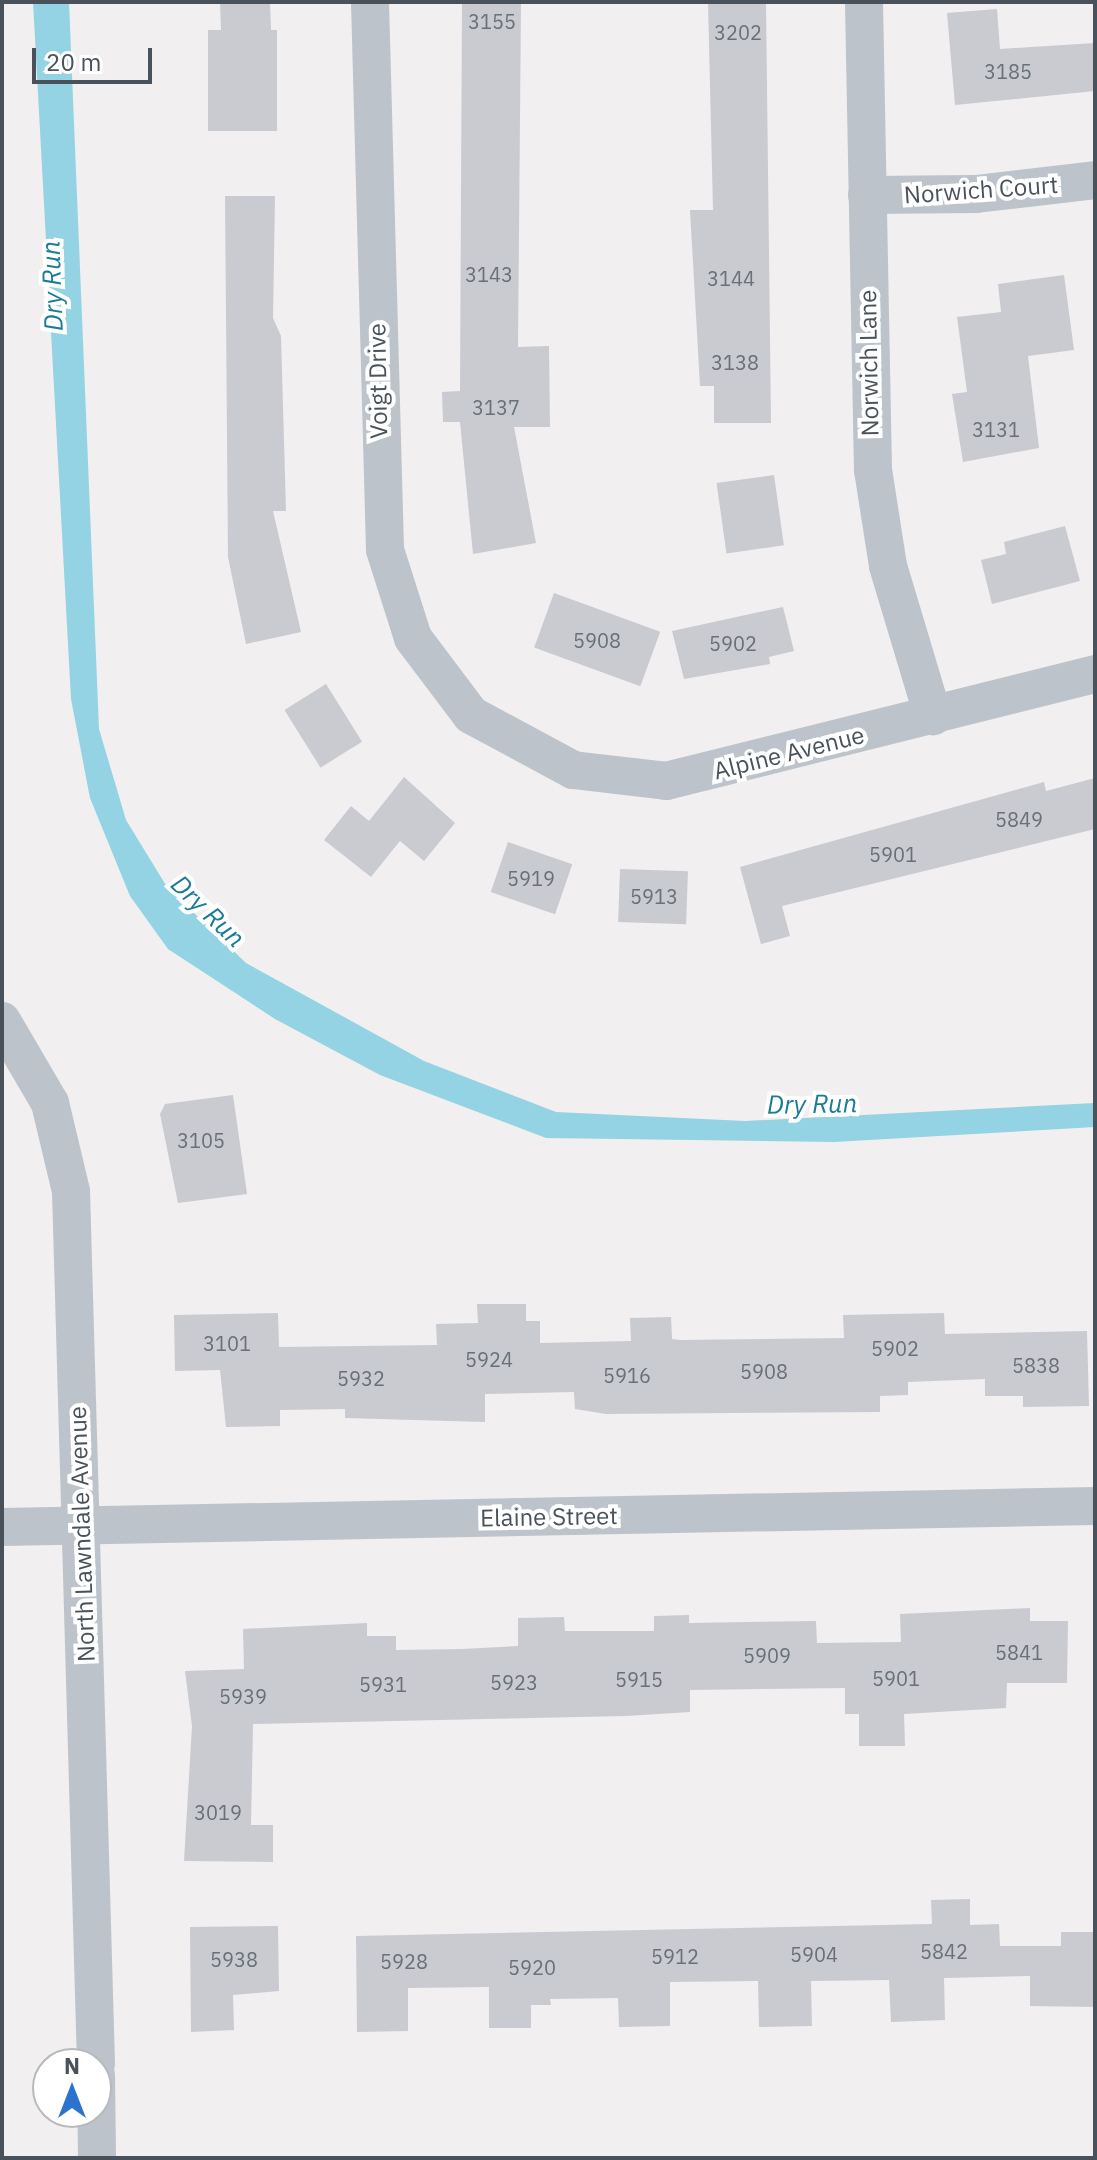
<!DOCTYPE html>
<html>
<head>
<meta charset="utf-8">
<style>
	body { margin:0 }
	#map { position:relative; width:1097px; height:2160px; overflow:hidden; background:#f1efef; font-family:"IBM Plex Sans",sans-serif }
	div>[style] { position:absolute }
	.water>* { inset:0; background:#93d3e3 }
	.building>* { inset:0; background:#c9cbd1; transform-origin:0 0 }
	.street>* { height:38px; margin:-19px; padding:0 19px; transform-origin:19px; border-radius:19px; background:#bcc3ca }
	span { translate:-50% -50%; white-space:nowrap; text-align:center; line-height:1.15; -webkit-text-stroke:8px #fff; paint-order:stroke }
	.number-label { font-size:20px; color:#697078 }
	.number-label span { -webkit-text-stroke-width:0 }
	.street-label { font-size:24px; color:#49525b }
	.water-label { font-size:26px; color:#1a7b95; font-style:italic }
	.frame { position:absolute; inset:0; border:4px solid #49525b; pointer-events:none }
	.north { position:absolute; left:32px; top:2048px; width:80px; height:80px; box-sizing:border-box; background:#fff; border:2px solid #b6babd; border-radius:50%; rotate:0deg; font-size:22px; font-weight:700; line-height:32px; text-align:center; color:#49525b }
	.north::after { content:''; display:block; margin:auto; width:28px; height:36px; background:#2b73cf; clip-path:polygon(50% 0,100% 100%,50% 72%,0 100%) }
	.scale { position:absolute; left:32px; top:48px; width:120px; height:36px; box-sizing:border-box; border:4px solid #49525b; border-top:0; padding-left:10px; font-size:24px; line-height:28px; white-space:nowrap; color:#49525b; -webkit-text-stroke:6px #fff; paint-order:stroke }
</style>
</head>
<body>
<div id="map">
	<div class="water">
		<div style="clip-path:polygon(33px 2px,69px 2px,99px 729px,126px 820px,167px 887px,246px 963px,424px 1061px,556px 1112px,745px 1121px,1095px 1103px,1095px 1127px,834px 1142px,546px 1138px,380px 1075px,275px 1019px,168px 949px,130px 896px,90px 798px,71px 699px)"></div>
	</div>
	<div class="building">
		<div style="clip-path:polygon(220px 2px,270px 2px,271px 30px,277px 30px,277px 131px,208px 131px,208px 30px,221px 30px)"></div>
		<div style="clip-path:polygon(462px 2px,521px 2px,518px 347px,549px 346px,550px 427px,514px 427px,536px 543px,473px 554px,460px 422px,443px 422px,442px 392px,460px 391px)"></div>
		<div style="clip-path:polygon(708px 2px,766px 2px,771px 423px,714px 423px,714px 386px,700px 386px,690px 210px,713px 210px)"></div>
		<div style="clip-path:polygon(997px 9px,1000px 49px,1095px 43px,1095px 91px,955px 105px,947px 13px)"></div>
		<div style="clip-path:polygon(225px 196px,275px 196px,273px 318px,281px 336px,286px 511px,273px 511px,301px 632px,246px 644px,228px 557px)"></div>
		<div style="clip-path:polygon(1064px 275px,1074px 350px,1028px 356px,1039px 448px,963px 462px,952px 394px,967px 392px,957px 317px,1001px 312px,998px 284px)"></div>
		<div style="left:774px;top:475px;width:71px;height:58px;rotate:82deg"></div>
		<div style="clip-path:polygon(1065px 526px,1080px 581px,992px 604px,981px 560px,1006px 554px,1004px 542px)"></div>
		<div style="left:554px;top:593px;width:113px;height:58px;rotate:20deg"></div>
		<div style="clip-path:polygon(783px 607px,794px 651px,769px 657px,770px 664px,684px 679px,672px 631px)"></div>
		<div style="left:326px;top:684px;width:68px;height:49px;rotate:58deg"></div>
		<div style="clip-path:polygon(404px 777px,455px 823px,424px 861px,400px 841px,371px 877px,324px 840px,351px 806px,369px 821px)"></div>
		<div style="clip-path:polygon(1095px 778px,1095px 829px,782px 906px,790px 936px,761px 944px,740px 867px,1044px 782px,1046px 791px)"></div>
		<div style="left:508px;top:842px;width:68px;height:53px;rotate:19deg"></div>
		<div style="left:620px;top:869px;width:68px;height:53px;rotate:2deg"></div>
		<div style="clip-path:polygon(233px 1095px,247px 1194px,178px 1203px,160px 1114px,165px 1104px)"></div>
		<div style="clip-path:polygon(477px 1304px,526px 1304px,526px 1321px,540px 1321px,540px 1343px,631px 1341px,630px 1318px,671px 1317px,672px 1339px,680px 1340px,844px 1338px,843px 1315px,944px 1313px,945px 1334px,1087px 1331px,1089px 1406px,1023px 1407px,1023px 1396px,985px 1396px,985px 1379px,908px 1382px,908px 1395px,880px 1396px,880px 1412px,606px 1414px,575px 1409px,574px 1392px,485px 1394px,485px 1422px,345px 1418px,345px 1409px,280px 1410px,280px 1426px,226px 1427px,220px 1370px,175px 1371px,174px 1315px,278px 1313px,279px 1347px,437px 1345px,436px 1324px,478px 1323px)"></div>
		<div style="clip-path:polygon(1030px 1608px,1030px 1621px,1068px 1621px,1067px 1683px,1007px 1683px,1006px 1708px,904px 1714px,905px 1746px,859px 1746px,859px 1714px,845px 1714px,845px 1688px,690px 1690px,690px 1712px,626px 1716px,253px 1724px,251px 1825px,273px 1825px,273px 1862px,184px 1861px,192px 1726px,185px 1671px,244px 1669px,243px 1629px,367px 1623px,367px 1636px,396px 1636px,396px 1650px,462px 1649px,518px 1646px,518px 1618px,564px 1617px,565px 1631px,654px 1631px,654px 1616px,689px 1615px,689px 1623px,816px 1621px,817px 1643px,901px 1642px,900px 1614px)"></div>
		<div style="clip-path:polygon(970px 1899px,970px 1925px,999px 1924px,1000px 1946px,1061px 1946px,1061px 1932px,1095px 1932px,1095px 2007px,1030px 2006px,1030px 1976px,944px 1978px,945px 2020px,891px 2022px,889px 1980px,811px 1981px,812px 2026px,759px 2027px,758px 1981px,670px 1982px,670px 2026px,619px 2027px,618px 1998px,550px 1999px,551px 2005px,531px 2005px,531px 2028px,489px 2028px,489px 1987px,408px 1988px,408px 2031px,357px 2032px,356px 1936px,932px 1924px,931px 1900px)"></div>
		<div style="clip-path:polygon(278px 1926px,279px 1991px,233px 1995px,234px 2030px,191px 2032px,190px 1927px)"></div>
	</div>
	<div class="street">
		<div style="left:370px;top:2px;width:548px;rotate:88.43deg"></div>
		<div style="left:385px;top:550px;width:92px;rotate:72.3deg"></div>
		<div style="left:413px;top:638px;width:96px;rotate:53deg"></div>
		<div style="left:471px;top:715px;width:116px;rotate:28.3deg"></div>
		<div style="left:573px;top:770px;width:94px;rotate:6.7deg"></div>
		<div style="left:666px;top:781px;width:442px;rotate:-14deg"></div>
		<div style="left:864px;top:2px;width:468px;rotate:88.9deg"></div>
		<div style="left:873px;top:470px;width:97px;rotate:81.1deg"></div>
		<div style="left:888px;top:566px;width:157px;rotate:73.3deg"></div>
		<div style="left:867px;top:195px;width:109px;rotate:-0.5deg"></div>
		<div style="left:976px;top:194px;width:120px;rotate:-6.7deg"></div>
		<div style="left:2px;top:1021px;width:95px;rotate:59.7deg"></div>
		<div style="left:50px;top:1103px;width:90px;rotate:76.6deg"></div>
		<div style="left:71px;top:1191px;width:873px;rotate:88.36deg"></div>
		<div style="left:2px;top:1527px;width:1093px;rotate:-1.1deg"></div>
		<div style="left:96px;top:2075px;width:83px;rotate:89.3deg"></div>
	</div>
	<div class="number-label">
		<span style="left:492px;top:21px">3155</span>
		<span style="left:738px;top:32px">3202</span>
		<span style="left:1008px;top:71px">3185</span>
		<span style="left:489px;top:274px">3143</span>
		<span style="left:731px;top:278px">3144</span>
		<span style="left:735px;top:362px">3138</span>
		<span style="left:496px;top:407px">3137</span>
		<span style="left:996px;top:429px">3131</span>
		<span style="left:597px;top:640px">5908</span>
		<span style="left:733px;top:643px">5902</span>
		<span style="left:1019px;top:819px">5849</span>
		<span style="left:893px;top:854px">5901</span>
		<span style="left:531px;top:878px">5919</span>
		<span style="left:654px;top:896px">5913</span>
		<span style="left:201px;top:1140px">3105</span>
		<span style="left:227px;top:1343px">3101</span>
		<span style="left:895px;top:1348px">5902</span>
		<span style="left:489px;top:1359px">5924</span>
		<span style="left:1036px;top:1365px">5838</span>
		<span style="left:764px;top:1371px">5908</span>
		<span style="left:627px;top:1375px">5916</span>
		<span style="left:361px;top:1378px">5932</span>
		<span style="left:1019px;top:1652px">5841</span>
		<span style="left:767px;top:1655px">5909</span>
		<span style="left:896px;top:1678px">5901</span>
		<span style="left:639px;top:1679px">5915</span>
		<span style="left:514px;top:1682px">5923</span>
		<span style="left:383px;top:1684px">5931</span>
		<span style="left:243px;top:1696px">5939</span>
		<span style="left:218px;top:1812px">3019</span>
		<span style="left:944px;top:1951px">5842</span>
		<span style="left:814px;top:1954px">5904</span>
		<span style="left:675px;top:1956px">5912</span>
		<span style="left:234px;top:1959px">5938</span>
		<span style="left:404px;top:1961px">5928</span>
		<span style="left:532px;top:1967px">5920</span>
	</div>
	<div class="street-label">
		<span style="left:981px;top:190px;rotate:-4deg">Norwich Court</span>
		<span style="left:869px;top:363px;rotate:-91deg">Norwich Lane</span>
		<span style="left:378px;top:381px;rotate:-91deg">Voigt Drive</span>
		<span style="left:789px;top:753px;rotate:-14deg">Alpine Avenue</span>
		<span style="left:549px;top:1517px;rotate:-1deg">Elaine Street</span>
		<span style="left:82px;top:1534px;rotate:-92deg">North Lawndale Avenue</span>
	</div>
	<div class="water-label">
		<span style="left:52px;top:286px;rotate:-92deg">Dry Run</span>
		<span style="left:208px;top:911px;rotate:44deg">Dry Run</span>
		<span style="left:812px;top:1104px;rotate:-1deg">Dry Run</span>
	</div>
	<div class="frame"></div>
	<div class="north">N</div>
	<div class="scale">20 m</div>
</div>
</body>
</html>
